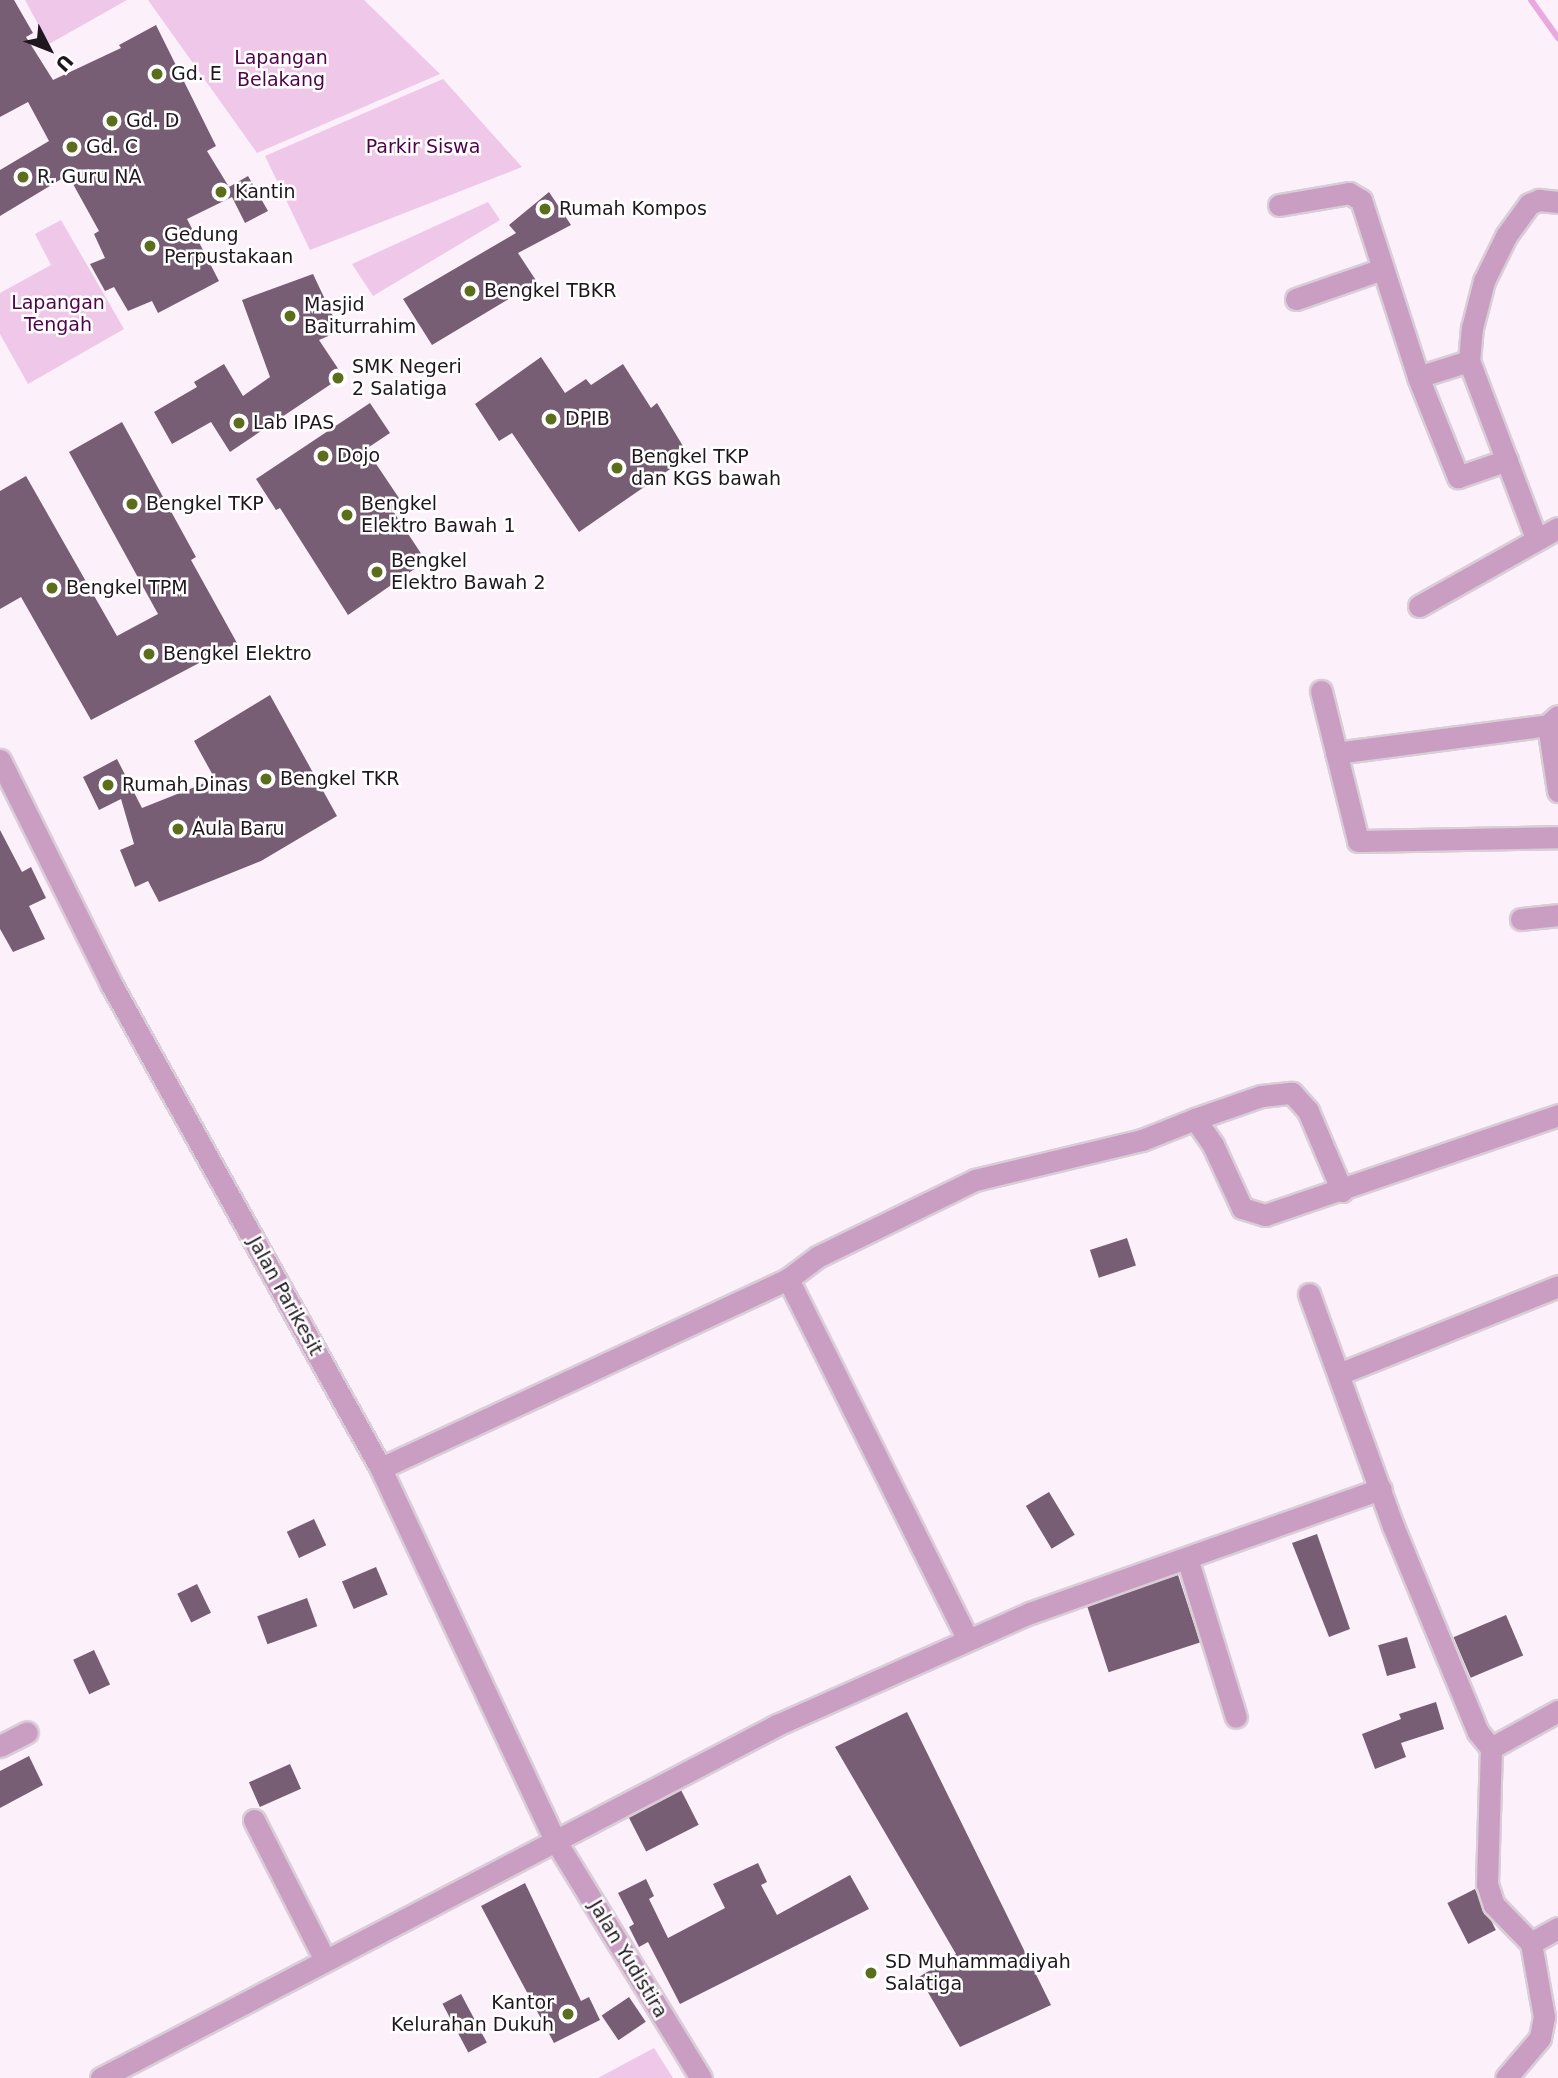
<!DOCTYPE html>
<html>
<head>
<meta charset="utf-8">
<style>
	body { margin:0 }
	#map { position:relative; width:1558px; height:2078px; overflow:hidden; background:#fcf0fa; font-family:"DejaVu Sans",sans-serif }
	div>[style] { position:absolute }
	.green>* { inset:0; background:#efc7e9 }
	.stream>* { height:6px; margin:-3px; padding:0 3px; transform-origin:3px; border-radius:3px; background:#e9a8e0 }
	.building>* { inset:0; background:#785e74; transform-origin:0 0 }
	.roads { filter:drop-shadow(2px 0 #d9cdd7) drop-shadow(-2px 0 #d9cdd7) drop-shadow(0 2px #d9cdd7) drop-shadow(0 -2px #d9cdd7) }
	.minor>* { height:21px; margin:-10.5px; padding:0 10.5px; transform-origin:10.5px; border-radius:10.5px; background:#ca9dc3 }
	.dots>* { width:19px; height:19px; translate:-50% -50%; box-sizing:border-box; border:4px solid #fff; border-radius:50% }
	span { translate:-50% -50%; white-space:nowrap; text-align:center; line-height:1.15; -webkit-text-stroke:5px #fff; paint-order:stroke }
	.park-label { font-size:19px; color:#51024c }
	.poi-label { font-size:19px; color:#20161f }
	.left { translate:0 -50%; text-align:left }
	.right { translate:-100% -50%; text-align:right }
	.street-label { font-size:19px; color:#20161f }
	.north { position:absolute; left:14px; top:14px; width:70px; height:70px; -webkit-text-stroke:5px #fff; paint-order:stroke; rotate:132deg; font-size:19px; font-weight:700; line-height:28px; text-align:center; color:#20161f }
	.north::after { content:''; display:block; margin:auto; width:24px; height:32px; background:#20161f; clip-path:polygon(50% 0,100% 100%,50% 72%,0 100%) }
</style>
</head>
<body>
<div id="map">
	<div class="green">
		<div style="clip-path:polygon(25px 0,127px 0,49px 44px)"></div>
		<div style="clip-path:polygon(148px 0,364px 0,440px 74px,257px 153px)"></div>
		<div style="clip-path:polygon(443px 79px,522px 167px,310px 250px,265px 156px)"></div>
		<div style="clip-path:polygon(488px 202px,500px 220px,373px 296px,352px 264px)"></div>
		<div style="clip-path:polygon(61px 220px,124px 329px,28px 384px,0 334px,0 293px,51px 265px,35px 234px)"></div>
		<div style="clip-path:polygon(654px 2048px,673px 2078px,598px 2078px)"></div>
	</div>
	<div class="stream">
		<div style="left:1531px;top:0;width:47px;rotate:54.6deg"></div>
	</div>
	<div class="building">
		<div style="clip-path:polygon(0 0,14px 0,33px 33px,26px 37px,53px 80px,121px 48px,119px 45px,156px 25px,216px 146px,207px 151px,229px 187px,248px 176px,268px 211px,245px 223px,232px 197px,187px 219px,219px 281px,158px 313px,152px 301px,128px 311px,114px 287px,105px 291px,90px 264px,105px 258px,94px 234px,99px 231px,68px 175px,0 216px,0 170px,49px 141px,28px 102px,0 117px)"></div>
		<div style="clip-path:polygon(549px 192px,571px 225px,518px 253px,537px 282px,432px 345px,403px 299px,516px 233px,509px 225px)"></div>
		<div style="clip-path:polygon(313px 274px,340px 331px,319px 340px,343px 376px,230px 452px,211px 422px,172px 444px,154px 412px,197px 387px,194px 382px,224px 364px,243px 396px,270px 377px,242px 300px)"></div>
		<div style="clip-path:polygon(541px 357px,565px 393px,586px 379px,591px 385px,623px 364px,651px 408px,657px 403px,689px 456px,579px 532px,512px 433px,499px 441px,475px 404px)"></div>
		<div style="clip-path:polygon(370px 403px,390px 433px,366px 449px,403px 504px,393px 511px,426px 561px,348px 615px,280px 508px,276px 510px,256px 479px)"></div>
		<div style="clip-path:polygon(122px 422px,196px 557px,191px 560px,237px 643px,91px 720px,21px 597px,0 609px,0 491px,26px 476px,117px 636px,158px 614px,69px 452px)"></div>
		<div style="clip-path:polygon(270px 695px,337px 816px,261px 861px,159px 902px,148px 881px,135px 887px,120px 850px,134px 844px,121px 799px,99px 810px,83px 777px,117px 759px,142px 808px,215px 779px,194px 741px)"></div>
		<div style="clip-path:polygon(0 830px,22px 872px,31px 867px,46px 898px,29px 906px,45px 939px,13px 952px,0 929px)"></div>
		<div style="left:1127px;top:1238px;width:29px;height:39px;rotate:72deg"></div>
		<div style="left:1049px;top:1492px;width:50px;height:27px;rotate:59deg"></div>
		<div style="left:314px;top:1519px;width:29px;height:30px;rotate:65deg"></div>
		<div style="clip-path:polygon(1317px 1534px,1350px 1629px,1329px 1637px,1292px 1543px)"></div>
		<div style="left:376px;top:1567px;width:30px;height:37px;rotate:67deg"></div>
		<div style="left:1178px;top:1575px;width:71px;height:96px;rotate:72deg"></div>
		<div style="left:197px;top:1584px;width:32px;height:22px;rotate:64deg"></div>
		<div style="left:307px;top:1598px;width:30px;height:53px;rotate:70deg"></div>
		<div style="left:1506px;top:1615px;width:44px;height:57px;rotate:67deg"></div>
		<div style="left:1407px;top:1637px;width:32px;height:30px;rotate:74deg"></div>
		<div style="left:94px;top:1650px;width:38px;height:23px;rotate:65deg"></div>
		<div style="clip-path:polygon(1436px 1702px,1444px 1729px,1401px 1743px,1406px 1757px,1375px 1769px,1362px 1734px,1401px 1719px,1399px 1714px)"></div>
		<div style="clip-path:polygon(907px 1712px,1051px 2005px,960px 2047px,919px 1977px,956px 1954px,835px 1747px)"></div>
		<div style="clip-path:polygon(29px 1756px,43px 1785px,0 1808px,0 1771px)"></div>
		<div style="left:290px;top:1764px;width:27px;height:45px;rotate:66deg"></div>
		<div style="left:681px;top:1790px;width:39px;height:59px;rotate:63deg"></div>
		<div style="clip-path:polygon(758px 1863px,767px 1882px,761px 1885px,777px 1915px,850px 1875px,869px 1909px,680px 2004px,648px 1942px,639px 1947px,629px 1927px,634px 1924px,618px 1893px,646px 1879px,654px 1896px,649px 1899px,668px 1938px,725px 1908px,713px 1884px)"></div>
		<div style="clip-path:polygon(525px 1883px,581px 2001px,589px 1997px,600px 2020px,554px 2043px,481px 1906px)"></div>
		<div style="left:1475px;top:1889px;width:46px;height:31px;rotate:63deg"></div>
		<div style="left:461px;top:1994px;width:55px;height:21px;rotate:62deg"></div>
		<div style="left:629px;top:1997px;width:30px;height:33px;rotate:56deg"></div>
	</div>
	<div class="roads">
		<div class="minor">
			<div style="left:1279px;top:205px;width:71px;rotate:-9.7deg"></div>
			<div style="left:1349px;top:193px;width:14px;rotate:30deg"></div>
			<div style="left:1361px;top:200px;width:186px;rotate:72.1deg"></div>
			<div style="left:1296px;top:299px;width:91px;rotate:-19.2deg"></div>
			<div style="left:1469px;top:361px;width:53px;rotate:162.6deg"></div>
			<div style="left:1418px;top:377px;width:108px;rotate:68.2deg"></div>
			<div style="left:1458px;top:477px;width:52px;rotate:-19.1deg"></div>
			<div style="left:1536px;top:538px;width:189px;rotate:-110.7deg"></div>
			<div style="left:1469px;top:361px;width:33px;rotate:-85deg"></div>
			<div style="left:1472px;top:328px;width:49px;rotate:-75.7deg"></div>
			<div style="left:1484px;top:281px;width:50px;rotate:-63.9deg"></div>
			<div style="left:1506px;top:236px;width:39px;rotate:-54deg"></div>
			<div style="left:1529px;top:204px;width:11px;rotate:-22deg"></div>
			<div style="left:1539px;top:200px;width:19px;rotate:6deg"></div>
			<div style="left:1419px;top:606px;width:159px;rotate:-29.3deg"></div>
			<div style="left:1321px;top:691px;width:154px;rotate:76.1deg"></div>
			<div style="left:1358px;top:841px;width:200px;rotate:-1.1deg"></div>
			<div style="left:1548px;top:725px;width:67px;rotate:81.4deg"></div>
			<div style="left:1336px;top:753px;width:214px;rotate:-7.5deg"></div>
			<div style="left:1548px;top:725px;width:13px;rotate:-42deg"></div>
			<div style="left:0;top:760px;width:248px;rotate:63.6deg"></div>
			<div style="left:110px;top:982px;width:555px;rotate:60.9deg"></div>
			<div style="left:380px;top:1467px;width:412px;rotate:64.9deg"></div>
			<div style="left:555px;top:1840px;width:279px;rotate:58.5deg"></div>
			<div style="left:1521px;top:919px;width:37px;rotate:-6deg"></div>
			<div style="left:1195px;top:1119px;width:70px;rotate:-19.2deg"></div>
			<div style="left:1261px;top:1096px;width:31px;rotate:-6deg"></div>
			<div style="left:1292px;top:1093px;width:24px;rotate:48deg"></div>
			<div style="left:1308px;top:1111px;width:87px;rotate:67deg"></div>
			<div style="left:788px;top:1279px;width:403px;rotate:63.5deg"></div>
			<div style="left:1309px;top:1294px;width:247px;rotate:70.1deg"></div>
			<div style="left:1393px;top:1526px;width:223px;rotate:67.6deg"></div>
			<div style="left:1478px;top:1732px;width:21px;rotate:51deg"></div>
			<div style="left:1491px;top:1748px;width:77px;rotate:-28.9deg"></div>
			<div style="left:1341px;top:1373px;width:234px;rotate:-21.8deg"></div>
			<div style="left:381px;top:1468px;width:449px;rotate:-24.9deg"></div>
			<div style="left:788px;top:1279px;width:36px;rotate:-37deg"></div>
			<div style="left:817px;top:1257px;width:176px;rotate:-26deg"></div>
			<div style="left:975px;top:1180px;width:172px;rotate:-13.5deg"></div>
			<div style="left:1142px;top:1140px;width:57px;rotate:-21.6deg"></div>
			<div style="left:1195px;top:1119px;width:32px;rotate:55deg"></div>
			<div style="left:1213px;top:1145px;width:69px;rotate:65.3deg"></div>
			<div style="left:1242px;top:1208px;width:24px;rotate:17deg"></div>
			<div style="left:1265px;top:1215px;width:310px;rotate:-18.8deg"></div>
			<div style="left:1187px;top:1558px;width:166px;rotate:72.9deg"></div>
			<div style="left:0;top:1746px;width:30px;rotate:-27deg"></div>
			<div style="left:1491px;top:1748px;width:136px;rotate:91.7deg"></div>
			<div style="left:1487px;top:1884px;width:22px;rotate:72deg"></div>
			<div style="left:1494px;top:1905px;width:53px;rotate:45.8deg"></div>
			<div style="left:1531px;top:1943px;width:75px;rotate:80deg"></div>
			<div style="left:1544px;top:2017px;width:21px;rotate:101deg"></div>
			<div style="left:1540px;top:2038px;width:52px;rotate:130.4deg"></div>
			<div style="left:254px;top:1820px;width:157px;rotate:63.1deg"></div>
			<div style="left:1531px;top:1943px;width:31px;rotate:-29deg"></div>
			<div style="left:101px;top:2078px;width:763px;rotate:-27.57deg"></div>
			<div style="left:777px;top:1725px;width:277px;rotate:-23.9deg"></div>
			<div style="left:1030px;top:1613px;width:372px;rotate:-19.5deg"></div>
		</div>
	</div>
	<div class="dots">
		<div style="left:157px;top:74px;background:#5c6e1b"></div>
		<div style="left:112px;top:121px;background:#5c6e1b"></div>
		<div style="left:72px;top:147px;background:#5c6e1b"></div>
		<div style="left:23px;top:177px;background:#5c6e1b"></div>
		<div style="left:221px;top:192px;background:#5c6e1b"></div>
		<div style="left:545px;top:209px;background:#5c6e1b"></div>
		<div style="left:150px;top:246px;background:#5c6e1b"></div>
		<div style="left:470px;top:291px;background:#5c6e1b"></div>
		<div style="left:290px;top:316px;background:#5c6e1b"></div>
		<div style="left:338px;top:378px;background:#5c6e1b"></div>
		<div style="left:551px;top:419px;background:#5c6e1b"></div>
		<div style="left:239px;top:423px;background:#5c6e1b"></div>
		<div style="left:323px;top:456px;background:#5c6e1b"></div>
		<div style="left:617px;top:468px;background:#5c6e1b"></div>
		<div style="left:132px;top:504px;background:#5c6e1b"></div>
		<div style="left:347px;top:515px;background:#5c6e1b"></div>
		<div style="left:377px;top:572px;background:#5c6e1b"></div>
		<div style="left:52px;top:588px;background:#5c6e1b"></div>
		<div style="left:149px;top:654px;background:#5c6e1b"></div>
		<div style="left:266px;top:779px;background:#5c6e1b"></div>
		<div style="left:108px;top:785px;background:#5c6e1b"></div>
		<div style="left:178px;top:829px;background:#5c6e1b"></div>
		<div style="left:871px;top:1973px;background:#5c6e1b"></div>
		<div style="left:568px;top:2014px;background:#5c6e1b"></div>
	</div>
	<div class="park-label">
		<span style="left:281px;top:69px">Lapangan<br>Belakang</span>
		<span style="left:423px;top:147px">Parkir Siswa</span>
		<span style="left:58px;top:314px">Lapangan<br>Tengah</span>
	</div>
	<div class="poi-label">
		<span class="left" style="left:171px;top:74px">Gd. E</span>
		<span class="left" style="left:126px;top:121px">Gd. D</span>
		<span class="left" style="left:86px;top:147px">Gd. C</span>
		<span class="left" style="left:37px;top:177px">R. Guru NA</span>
		<span class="left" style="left:235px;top:192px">Kantin</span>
		<span class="left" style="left:559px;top:209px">Rumah Kompos</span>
		<span class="left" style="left:164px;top:246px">Gedung<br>Perpustakaan</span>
		<span class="left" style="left:484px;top:291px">Bengkel TBKR</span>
		<span class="left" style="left:304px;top:316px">Masjid<br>Baiturrahim</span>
		<span class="left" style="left:352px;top:378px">SMK Negeri<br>2 Salatiga</span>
		<span class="left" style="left:565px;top:419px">DPIB</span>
		<span class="left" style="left:253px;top:423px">Lab IPAS</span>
		<span class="left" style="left:337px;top:456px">Dojo</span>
		<span class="left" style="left:631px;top:468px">Bengkel TKP<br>dan KGS bawah</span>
		<span class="left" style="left:146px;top:504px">Bengkel TKP</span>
		<span class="left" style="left:361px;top:515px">Bengkel<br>Elektro Bawah 1</span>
		<span class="left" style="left:391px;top:572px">Bengkel<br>Elektro Bawah 2</span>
		<span class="left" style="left:66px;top:588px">Bengkel TPM</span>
		<span class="left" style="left:163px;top:654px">Bengkel Elektro</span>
		<span class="left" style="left:280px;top:779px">Bengkel TKR</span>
		<span class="left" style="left:122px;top:785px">Rumah Dinas</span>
		<span class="left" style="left:192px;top:829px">Aula Baru</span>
		<span class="left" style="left:885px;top:1973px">SD Muhammadiyah<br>Salatiga</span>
		<span class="right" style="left:554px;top:2014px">Kantor<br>Kelurahan Dukuh</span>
	</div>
	<div class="street-label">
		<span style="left:285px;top:1296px;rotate:61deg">Jalan Parikesit</span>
		<span style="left:628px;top:1959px;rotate:59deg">Jalan Yudistira</span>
	</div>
	<div class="north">U</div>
</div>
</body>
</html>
